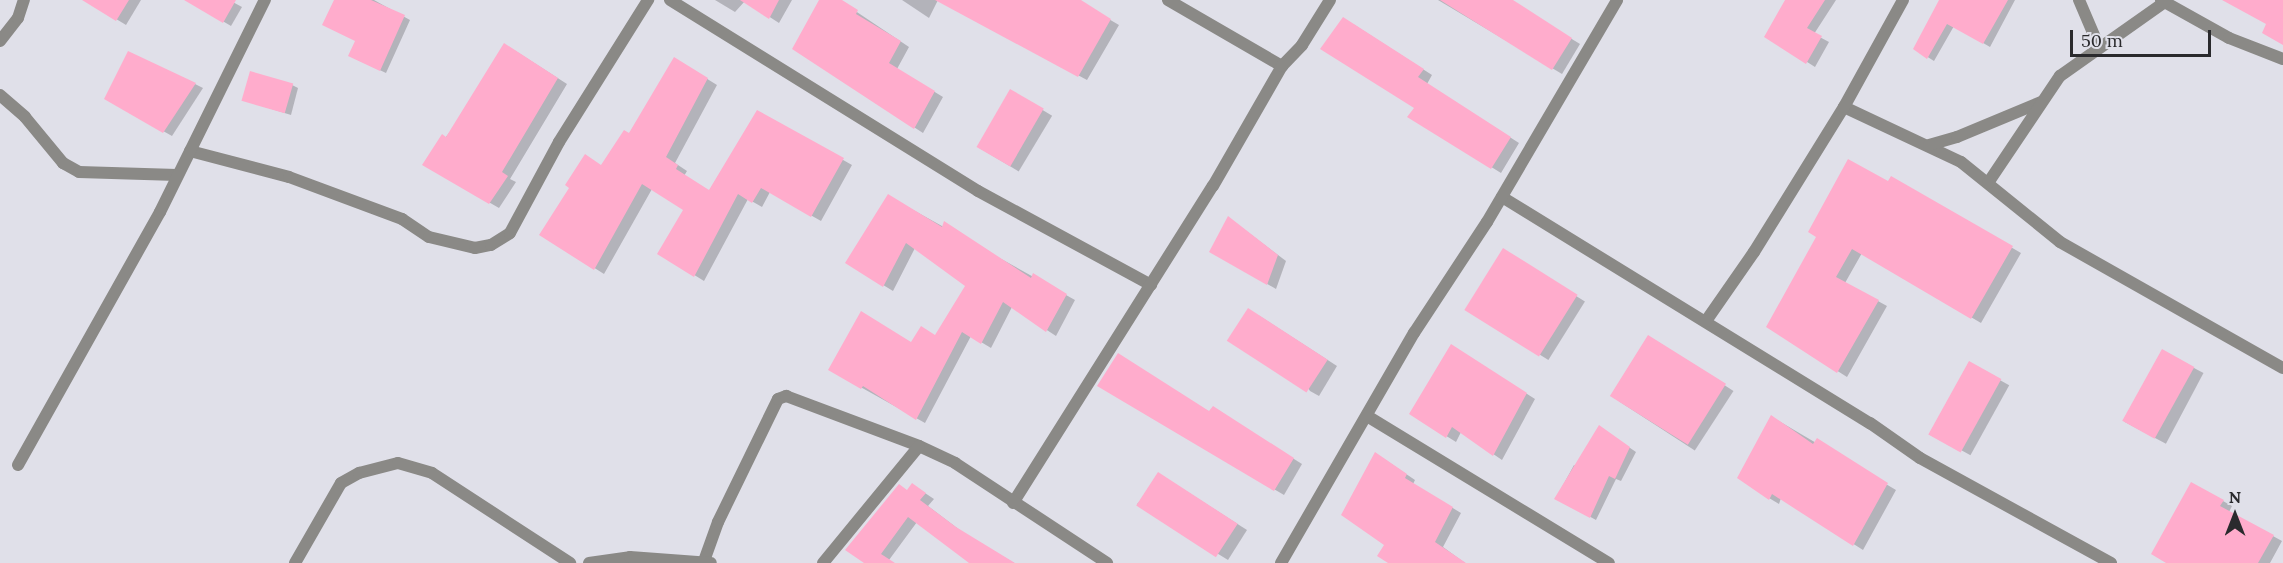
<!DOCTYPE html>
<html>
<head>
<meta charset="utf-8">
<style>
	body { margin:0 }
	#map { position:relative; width:2283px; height:563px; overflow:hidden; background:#e0e0e9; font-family:Lora,serif }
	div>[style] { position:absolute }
	.shadow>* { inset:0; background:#0003; transform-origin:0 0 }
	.building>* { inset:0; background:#ffaccc; transform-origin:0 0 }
	.minor>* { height:12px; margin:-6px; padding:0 6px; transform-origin:6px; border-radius:6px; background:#8a8986 }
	span { translate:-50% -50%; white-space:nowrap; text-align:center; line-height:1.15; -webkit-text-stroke:5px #e0e0e9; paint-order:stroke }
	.north { position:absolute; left:2205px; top:485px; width:60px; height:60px; -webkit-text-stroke:4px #e0e0e9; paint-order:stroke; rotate:0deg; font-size:16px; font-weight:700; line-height:24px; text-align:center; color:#2a2a2d }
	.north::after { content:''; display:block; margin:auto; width:21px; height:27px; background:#2a2a2d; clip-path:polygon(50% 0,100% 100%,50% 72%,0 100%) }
	.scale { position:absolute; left:2070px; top:30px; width:141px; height:27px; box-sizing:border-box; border:3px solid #2a2a2d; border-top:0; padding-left:8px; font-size:18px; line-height:21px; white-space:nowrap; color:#2a2a2d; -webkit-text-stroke:4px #e0e0e9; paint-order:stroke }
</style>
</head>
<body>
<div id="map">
	<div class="shadow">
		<div style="clip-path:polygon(85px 0,141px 0,126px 25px)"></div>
		<div style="clip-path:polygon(187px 0,229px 0,242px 7px,231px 26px)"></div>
		<div style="clip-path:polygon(334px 0,374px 0,410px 20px,386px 73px,356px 59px,356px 41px)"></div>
		<div style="clip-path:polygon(715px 0,792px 0,779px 23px,745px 1px,735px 12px)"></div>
		<div style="clip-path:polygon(820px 0,839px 0,909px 47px,897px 69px,943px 97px,923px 133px,794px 49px)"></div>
		<div style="clip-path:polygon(902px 0,1076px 0,1119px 25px,1087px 80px,938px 0,929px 18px)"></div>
		<div style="clip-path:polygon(1438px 0,1508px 0,1580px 44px,1562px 74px)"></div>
		<div style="clip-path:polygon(1787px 0,1836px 0,1814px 34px,1829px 42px,1815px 67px,1766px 36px)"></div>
		<div style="clip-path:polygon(1940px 0,2015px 0,1990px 47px,1954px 26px,1934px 61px,1915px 49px)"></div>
		<div style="clip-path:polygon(1353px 24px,1432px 75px,1427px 84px,1519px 143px,1501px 173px,1409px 116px,1416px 107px)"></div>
		<div style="clip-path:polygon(514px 50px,567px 84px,510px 179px,516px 182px,499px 208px,424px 165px)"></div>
		<div style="clip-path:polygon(675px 59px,717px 85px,675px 163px,687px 171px,684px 176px,709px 191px,758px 112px,852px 165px,821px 221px,770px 192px,762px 207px,748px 199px,704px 281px,659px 253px,685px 210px,652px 189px,604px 274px,541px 234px,629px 134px)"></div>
		<div style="clip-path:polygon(195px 84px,203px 88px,172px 136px,106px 99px)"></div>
		<div style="clip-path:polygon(292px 85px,298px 88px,291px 115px,243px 100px)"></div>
		<div style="left:1011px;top:91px;width:48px;height:65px;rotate:31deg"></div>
		<div style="clip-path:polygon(1892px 178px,2021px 253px,1981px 323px,1862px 253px,1845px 283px,1887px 306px,1847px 377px,1768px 327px)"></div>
		<div style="clip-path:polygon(888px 196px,1075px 300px,1056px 336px,1012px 307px,991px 348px,971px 336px,925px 423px,830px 370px,936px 337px,967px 285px,915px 248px,893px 291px,847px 263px)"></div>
		<div style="clip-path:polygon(1229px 218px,1286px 261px,1276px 289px,1211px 251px)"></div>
		<div style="left:1512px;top:256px;width:86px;height:69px;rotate:32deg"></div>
		<div style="clip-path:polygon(1258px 315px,1337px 366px,1319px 396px,1310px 391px)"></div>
		<div style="left:1658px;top:342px;width:90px;height:71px;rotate:33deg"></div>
		<div style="left:2162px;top:351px;width:47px;height:80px;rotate:28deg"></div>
		<div style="clip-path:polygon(1461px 352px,1535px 399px,1502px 460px,1461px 432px,1456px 442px,1411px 414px)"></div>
		<div style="left:1969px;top:363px;width:46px;height:80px;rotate:29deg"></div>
		<div style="clip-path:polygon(1099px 386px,1222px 414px,1302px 464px,1284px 495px)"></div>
		<div style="clip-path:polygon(1772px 417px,1896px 490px,1863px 550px,1781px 498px,1779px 504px,1769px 498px)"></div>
		<div style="clip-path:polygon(1605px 431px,1636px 452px,1621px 481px,1616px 479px,1596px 520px,1556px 498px,1574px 465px,1577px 467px)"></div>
		<div style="clip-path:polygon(1384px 459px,1415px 480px,1413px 484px,1461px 513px,1443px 547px,1465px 563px,1390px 563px)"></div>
		<div style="clip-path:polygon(1167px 479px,1247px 530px,1228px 560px,1137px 504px)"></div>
		<div style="clip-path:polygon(2192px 484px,2232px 506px,2229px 512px,2282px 541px,2270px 563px,2167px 563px)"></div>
		<div style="clip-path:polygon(913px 485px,934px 499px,928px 506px,965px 534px,1014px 563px,975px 563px,917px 522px,889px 560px,893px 563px,866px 563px)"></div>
	</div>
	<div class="building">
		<div style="clip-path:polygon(82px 0,129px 0,116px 21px)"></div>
		<div style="clip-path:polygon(184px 0,236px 0,223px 23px)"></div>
		<div style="clip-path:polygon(334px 0,371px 0,405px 15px,380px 71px,348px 56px,355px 41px,322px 25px)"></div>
		<div style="clip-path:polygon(740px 0,779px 0,769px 19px)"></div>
		<div style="clip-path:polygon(819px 0,842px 0,858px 10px,856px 14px,901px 41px,889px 63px,935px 91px,914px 129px,792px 49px)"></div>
		<div style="clip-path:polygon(935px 0,1081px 0,1111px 19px,1078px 77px)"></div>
		<div style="clip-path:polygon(1440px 0,1513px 0,1572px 38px,1552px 70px)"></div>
		<div style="clip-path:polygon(1785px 0,1825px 0,1807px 28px,1822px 36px,1806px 64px,1764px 37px)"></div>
		<div style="clip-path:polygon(1939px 0,2008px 0,1983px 44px,1947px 24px,1927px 59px,1913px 49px)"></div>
		<div style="clip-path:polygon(2222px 0,2283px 0,2283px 45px,2262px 33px,2266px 24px)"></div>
		<div style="clip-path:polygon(1343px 17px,1424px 69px,1418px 77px,1511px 137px,1491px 169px,1407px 117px,1414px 108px,1320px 49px)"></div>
		<div style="clip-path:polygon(504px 43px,558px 78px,502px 172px,508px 176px,489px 204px,422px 165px,442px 134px,446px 137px)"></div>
		<div style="clip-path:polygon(128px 51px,196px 83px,163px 133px,104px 99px)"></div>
		<div style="clip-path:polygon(674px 57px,708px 78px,666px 157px,678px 165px,676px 169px,709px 190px,757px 110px,844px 158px,811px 217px,761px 188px,752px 203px,738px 194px,694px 277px,657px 254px,683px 210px,642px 184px,594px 270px,539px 235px,569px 188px,565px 185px,585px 154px,601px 165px,624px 130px,629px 133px)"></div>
		<div style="left:250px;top:71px;width:45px;height:31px;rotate:16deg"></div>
		<div style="left:1010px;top:89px;width:39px;height:67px;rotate:30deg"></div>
		<div style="clip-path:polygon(1848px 159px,1888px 181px,1891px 176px,2013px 246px,1971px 319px,1852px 249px,1836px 277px,1879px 300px,1837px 373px,1766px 327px,1816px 237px,1808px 232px)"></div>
		<div style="clip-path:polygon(888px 194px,942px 227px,944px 221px,1031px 278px,1033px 273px,1067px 294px,1046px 332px,1003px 302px,981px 344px,962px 332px,916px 420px,863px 386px,861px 389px,828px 370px,861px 311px,911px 342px,921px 326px,935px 335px,965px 286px,906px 243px,883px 287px,845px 263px)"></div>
		<div style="clip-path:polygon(1228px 216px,1278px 255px,1267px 285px,1209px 252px)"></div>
		<div style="left:1503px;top:248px;width:88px;height:73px;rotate:32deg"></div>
		<div style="left:1248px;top:308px;width:95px;height:39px;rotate:33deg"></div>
		<div style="left:1648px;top:335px;width:92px;height:72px;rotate:32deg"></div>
		<div style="clip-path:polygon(1451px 344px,1527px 393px,1493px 456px,1452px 427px,1446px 438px,1409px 414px)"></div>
		<div style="left:2162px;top:349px;width:37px;height:82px;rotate:29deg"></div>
		<div style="clip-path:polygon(1118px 353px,1209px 411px,1213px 406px,1294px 458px,1274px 491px,1097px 386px)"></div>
		<div style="left:1969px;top:361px;width:37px;height:84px;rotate:29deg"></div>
		<div style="clip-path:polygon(1771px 415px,1813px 444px,1817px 438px,1888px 483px,1853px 546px,1772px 494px,1769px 500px,1737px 478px)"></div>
		<div style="clip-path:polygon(1599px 425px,1630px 447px,1615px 479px,1609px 476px,1590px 518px,1554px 499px)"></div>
		<div style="clip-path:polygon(1375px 452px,1407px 474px,1405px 478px,1453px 507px,1435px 542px,1466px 563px,1388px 563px,1377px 556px,1384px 545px,1341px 515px)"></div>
		<div style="left:1158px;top:472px;width:95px;height:40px;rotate:33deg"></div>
		<div style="clip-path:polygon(2191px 482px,2224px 500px,2220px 506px,2274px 535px,2258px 563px,2166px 563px,2151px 554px)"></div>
		<div style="clip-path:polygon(912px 483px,926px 493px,920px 500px,956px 527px,1015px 563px,969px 563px,908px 517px,881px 554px,895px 563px,864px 563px,845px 550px,899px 484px,907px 490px)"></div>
	</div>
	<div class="minor">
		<div style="left:670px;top:0;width:362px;rotate:31.8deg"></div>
		<div style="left:978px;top:191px;width:197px;rotate:28.5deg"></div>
		<div style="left:1168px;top:0;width:132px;rotate:30.1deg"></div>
		<div style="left:2079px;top:0;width:51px;rotate:66.9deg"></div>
		<div style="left:2161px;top:0;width:78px;rotate:29.2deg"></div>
		<div style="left:2229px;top:38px;width:58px;rotate:21.3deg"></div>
		<div style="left:0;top:41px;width:29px;rotate:-52deg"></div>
		<div style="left:18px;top:18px;width:19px;rotate:-72deg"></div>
		<div style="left:0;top:95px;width:33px;rotate:41deg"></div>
		<div style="left:25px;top:117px;width:60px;rotate:50.4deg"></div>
		<div style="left:63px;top:163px;width:18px;rotate:29deg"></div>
		<div style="left:79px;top:172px;width:98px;rotate:1.8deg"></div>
		<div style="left:1844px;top:107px;width:129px;rotate:25.2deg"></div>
		<div style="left:1961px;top:162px;width:127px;rotate:38.9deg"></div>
		<div style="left:2060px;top:242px;width:256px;rotate:29.5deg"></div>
		<div style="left:1929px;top:145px;width:29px;rotate:-16deg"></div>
		<div style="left:1957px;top:137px;width:91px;rotate:-22.6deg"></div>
		<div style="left:190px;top:151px;width:102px;rotate:14.7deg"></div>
		<div style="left:289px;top:177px;width:121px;rotate:20.4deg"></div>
		<div style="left:402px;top:219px;width:32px;rotate:34deg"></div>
		<div style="left:429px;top:237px;width:47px;rotate:13.4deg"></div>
		<div style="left:475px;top:248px;width:16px;rotate:-11deg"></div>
		<div style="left:491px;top:245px;width:22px;rotate:-32deg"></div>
		<div style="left:510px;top:233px;width:103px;rotate:-61.7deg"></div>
		<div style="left:559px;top:142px;width:168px;rotate:-57.9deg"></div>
		<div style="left:1988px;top:183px;width:129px;rotate:-56.1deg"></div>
		<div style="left:2060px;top:76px;width:128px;rotate:-35.2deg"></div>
		<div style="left:1502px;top:197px;width:432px;rotate:31.6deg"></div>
		<div style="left:1870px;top:423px;width:61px;rotate:35deg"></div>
		<div style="left:1920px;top:458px;width:218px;rotate:28.8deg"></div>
		<div style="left:1706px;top:321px;width:84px;rotate:-55.2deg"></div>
		<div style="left:1754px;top:252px;width:171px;rotate:-58.2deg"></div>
		<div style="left:1844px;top:107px;width:122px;rotate:-61.1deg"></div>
		<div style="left:1367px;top:416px;width:283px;rotate:31.3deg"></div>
		<div style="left:18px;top:465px;width:290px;rotate:-60.7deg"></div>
		<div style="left:160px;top:212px;width:237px;rotate:-63.7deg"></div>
		<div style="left:1013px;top:503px;width:375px;rotate:-57.8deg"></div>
		<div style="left:1213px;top:186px;width:138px;rotate:-60.1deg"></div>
		<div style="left:1282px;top:66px;width:29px;rotate:-46deg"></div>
		<div style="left:1302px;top:45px;width:53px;rotate:-58.1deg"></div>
		<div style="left:704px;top:561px;width:41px;rotate:-70.3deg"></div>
		<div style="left:718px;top:522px;width:137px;rotate:-64deg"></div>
		<div style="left:778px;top:399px;width:9px;rotate:-21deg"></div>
		<div style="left:786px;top:396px;width:142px;rotate:20.6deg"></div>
		<div style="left:919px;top:446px;width:40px;rotate:25deg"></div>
		<div style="left:955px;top:463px;width:182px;rotate:33.3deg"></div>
		<div style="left:295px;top:563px;width:92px;rotate:-60.1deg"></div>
		<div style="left:341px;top:483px;width:21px;rotate:-29deg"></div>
		<div style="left:359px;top:473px;width:40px;rotate:-14.4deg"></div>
		<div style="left:398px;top:463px;width:35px;rotate:16deg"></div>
		<div style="left:432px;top:473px;width:165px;rotate:33.1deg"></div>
		<div style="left:589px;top:563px;width:41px;rotate:-8.3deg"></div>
		<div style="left:630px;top:557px;width:81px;rotate:4.2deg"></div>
		<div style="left:823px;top:563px;width:151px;rotate:-50.6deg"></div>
		<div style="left:1281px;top:563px;width:266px;rotate:-60deg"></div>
		<div style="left:1414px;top:333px;width:133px;rotate:-56.7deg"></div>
		<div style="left:1487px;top:222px;width:257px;rotate:-59.6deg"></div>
	</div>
	<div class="north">N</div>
	<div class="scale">50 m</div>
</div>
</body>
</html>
